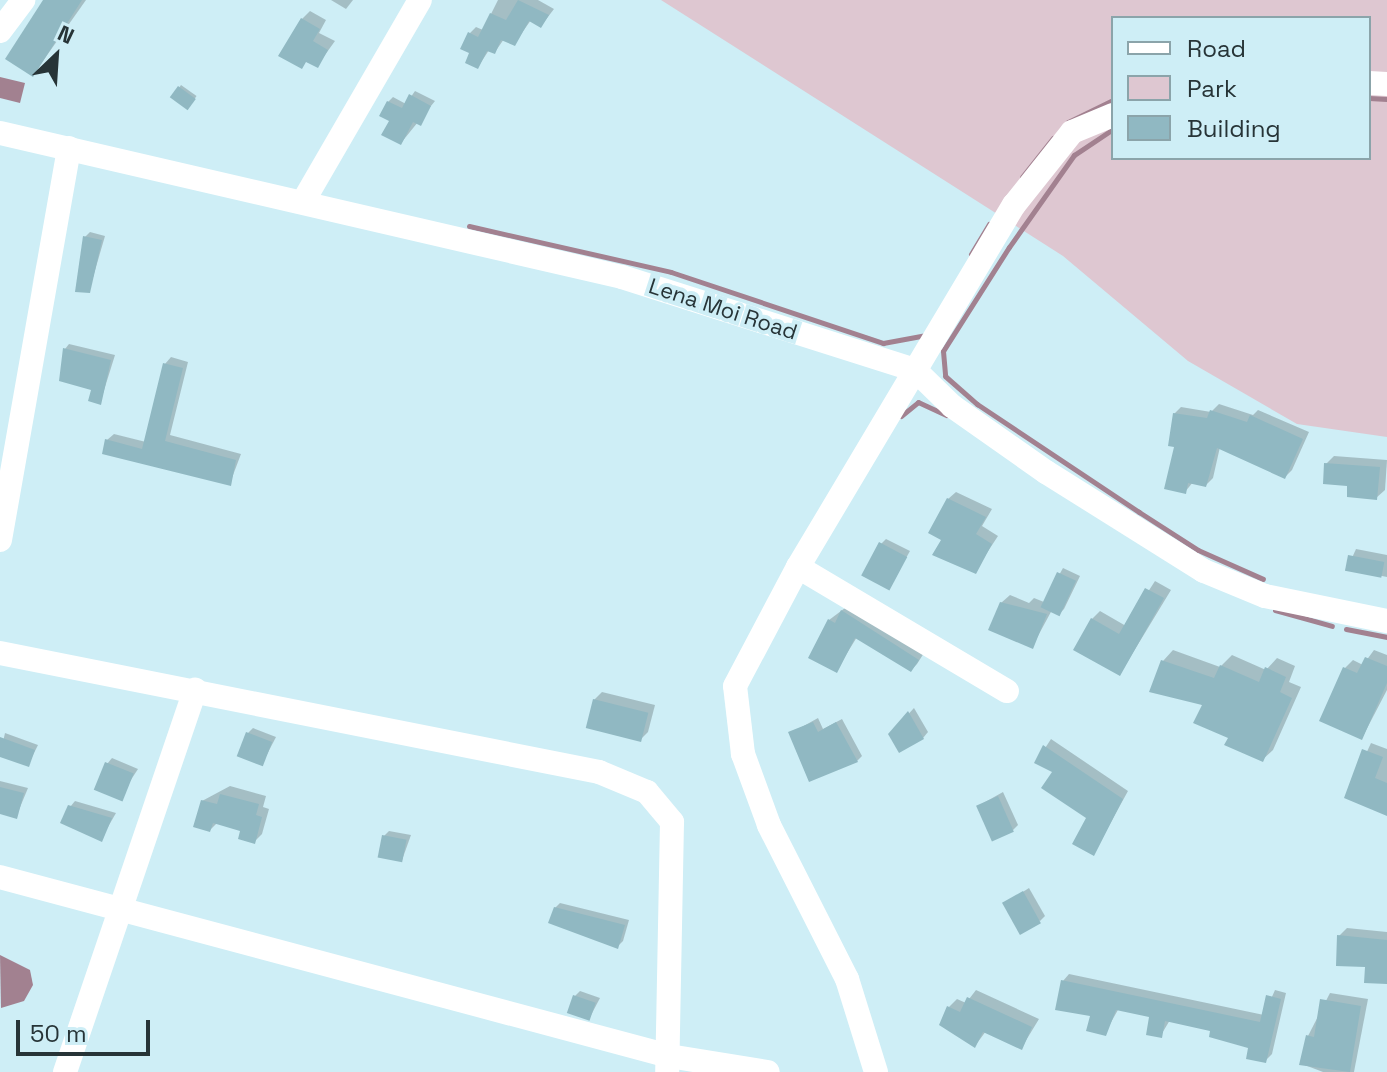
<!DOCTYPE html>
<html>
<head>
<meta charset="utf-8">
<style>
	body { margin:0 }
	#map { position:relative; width:1387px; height:1072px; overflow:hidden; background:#ceeef6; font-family:"Space Grotesk",sans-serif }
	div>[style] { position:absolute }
	.green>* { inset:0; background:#dec7d1 }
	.water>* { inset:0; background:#a28190 }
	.shadow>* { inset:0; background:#0003; transform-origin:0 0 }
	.stream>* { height:5px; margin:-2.5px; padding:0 2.5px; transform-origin:2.5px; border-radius:2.5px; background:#a28190 }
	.building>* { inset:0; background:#90b8c2; transform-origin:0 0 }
	.minor>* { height:24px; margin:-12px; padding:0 12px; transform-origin:12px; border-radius:12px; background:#fff }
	span { translate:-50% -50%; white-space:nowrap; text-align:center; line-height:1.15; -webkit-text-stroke:8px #ceeef6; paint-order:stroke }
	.street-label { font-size:22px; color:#273437 }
	.legend { position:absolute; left:1111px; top:16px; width:260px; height:144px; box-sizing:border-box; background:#ceeef6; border:2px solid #8ba4aa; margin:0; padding:10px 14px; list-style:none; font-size:24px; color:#273437 }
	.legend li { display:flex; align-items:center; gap:16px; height:40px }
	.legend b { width:40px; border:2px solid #8ba4aa }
	.north { position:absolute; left:16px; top:16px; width:80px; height:80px; -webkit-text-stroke:6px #ceeef6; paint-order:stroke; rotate:25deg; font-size:22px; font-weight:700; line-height:32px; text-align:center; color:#273437 }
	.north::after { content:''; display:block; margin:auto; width:28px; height:36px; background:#273437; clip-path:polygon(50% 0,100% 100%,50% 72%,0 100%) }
	.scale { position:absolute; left:16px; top:1020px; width:134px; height:36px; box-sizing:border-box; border:4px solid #273437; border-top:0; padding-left:10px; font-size:24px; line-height:28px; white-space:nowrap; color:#273437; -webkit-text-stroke:6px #ceeef6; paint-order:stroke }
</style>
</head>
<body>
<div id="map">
	<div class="green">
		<div style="clip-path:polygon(evenodd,661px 0,1387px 0,1387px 437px,1297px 424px,1188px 361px,1063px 256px,661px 0,1113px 18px,1369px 18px,1369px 158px,1113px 158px,1113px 18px)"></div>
	</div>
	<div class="water">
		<div style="clip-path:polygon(0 77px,25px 83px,20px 103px,0 98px)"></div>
		<div style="clip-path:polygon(0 955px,30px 970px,33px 985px,24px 1001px,1px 1008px)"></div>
	</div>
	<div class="shadow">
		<div style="clip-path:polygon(45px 0,86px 0,33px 75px)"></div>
		<div style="clip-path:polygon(331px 0,353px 0,346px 9px)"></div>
		<div style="clip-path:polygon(498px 0,538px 0,554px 9px,541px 26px,531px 20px,514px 44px,504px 39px,495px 52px,489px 50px,478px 67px,470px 33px,476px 27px,483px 30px)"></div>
		<div style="clip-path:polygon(310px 11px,326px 20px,319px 33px,335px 41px,317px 66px,302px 19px)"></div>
		<div style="left:181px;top:85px;width:19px;height:14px;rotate:35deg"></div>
		<div style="clip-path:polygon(415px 91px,435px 101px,401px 143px,388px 102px,393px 97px,406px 104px)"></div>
		<div style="clip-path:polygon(90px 232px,105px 236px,89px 291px,85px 237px)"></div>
		<div style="clip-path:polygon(69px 344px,115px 355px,100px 403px,65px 349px)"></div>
		<div style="clip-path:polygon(171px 357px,188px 362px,170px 435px,241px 454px,230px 483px,107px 440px,114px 434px,146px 442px,165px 364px)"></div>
		<div style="clip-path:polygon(1219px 404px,1253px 415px,1258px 410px,1309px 432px,1292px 470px,1285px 477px,1220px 447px,1213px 478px,1206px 485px,1193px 482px,1185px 492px,1174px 414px,1181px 407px,1211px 412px)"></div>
		<div style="clip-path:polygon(1334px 456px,1387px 460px,1385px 490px,1376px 498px,1349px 484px,1326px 464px)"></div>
		<div style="clip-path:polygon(956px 492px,992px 509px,982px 526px,998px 536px,975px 571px,944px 539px,948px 499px)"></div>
		<div style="clip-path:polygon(886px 539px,910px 551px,889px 588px,881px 544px)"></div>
		<div style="clip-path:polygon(1356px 549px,1387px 555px,1387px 577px,1347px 569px)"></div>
		<div style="clip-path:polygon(1063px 568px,1080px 576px,1064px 609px,1059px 614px,1052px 610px,1032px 647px,1001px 603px,1010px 595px,1029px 603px,1034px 598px,1044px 602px)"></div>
		<div style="clip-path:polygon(1155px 581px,1171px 590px,1120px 674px,1092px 619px,1100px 611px,1126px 626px)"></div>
		<div style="clip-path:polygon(849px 605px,924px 653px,917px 664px,911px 670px,857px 637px,836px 671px,829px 620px)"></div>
		<div style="clip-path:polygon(1173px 650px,1220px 667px,1232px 655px,1266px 670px,1277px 658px,1295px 666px,1289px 682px,1301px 687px,1273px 750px,1262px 760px,1230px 737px,1163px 661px)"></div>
		<div style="clip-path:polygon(1374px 650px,1387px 655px,1387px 690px,1362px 738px,1345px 668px,1353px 660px,1363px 665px)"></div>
		<div style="clip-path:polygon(602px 692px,655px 705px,648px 732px,640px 740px,594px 700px)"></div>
		<div style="clip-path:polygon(914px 708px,928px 732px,923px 738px,890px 734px)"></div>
		<div style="clip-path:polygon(818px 718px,823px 729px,842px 719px,862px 756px,857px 761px,791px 733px)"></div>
		<div style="clip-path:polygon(253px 728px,276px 737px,262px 764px,248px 733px)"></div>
		<div style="clip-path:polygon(5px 733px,38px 745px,28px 765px,0 755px)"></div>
		<div style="clip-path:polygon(1051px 739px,1128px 791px,1094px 853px,1088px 817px,1055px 771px,1036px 762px)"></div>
		<div style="clip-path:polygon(1371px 743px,1387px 749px,1387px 802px,1347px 795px)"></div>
		<div style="clip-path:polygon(112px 758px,138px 769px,119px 798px,107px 764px)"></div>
		<div style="clip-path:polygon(0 781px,28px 788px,16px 817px,0 812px)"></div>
		<div style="clip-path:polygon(230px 786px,266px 796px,263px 807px,269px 809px,262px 834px,254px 842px,243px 830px,217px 823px,210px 830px,202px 801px)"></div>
		<div style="clip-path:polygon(1003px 792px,1018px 825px,1013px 830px,978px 806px)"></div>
		<div style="clip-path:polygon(75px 801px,116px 813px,101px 839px,70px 807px)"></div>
		<div style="clip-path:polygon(389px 831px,411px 835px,402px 860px,384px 836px)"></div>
		<div style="clip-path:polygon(1029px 888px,1045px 916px,1040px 921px,1004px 904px)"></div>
		<div style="clip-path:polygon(560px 903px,629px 920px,623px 941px,618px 946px,555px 908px)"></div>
		<div style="clip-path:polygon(1347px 928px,1387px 932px,1387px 982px,1339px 936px)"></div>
		<div style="clip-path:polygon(1069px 974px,1264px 1015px,1275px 990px,1286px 993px,1272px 1054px,1265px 1061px,1251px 1046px,1213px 1030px,1170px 1020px,1161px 1035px,1151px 1016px,1119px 1008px,1105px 1033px,1063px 981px)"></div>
		<div style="clip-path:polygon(976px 990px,1039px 1019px,1022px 1047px,986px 1031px,975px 1046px,949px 1007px,957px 999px,966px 1003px)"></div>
		<div style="clip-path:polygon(580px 991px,600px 998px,590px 1017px,575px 996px)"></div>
		<div style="clip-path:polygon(1330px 993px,1368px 999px,1354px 1072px,1323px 1072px,1302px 1064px,1308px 1036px)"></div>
	</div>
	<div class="stream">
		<div style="left:1369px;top:98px;width:18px;rotate:3deg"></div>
		<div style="left:1068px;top:122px;width:50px;rotate:-26.1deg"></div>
		<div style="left:1113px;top:129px;width:47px;rotate:146.3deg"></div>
		<div style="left:1074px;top:155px;width:113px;rotate:125.2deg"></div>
		<div style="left:1009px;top:247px;width:123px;rotate:122.4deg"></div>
		<div style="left:943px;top:351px;width:25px;rotate:85deg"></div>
		<div style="left:945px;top:376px;width:43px;rotate:41.2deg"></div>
		<div style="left:977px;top:404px;width:195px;rotate:33.7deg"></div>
		<div style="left:1139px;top:512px;width:70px;rotate:32.8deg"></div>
		<div style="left:1198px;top:550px;width:71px;rotate:24deg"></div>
		<div style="left:1022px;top:177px;width:50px;rotate:-51.5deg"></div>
		<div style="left:469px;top:226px;width:207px;rotate:12.8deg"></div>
		<div style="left:671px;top:272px;width:224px;rotate:18.5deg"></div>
		<div style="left:883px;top:343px;width:44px;rotate:-10.5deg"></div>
		<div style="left:971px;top:254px;width:35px;rotate:-59deg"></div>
		<div style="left:901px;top:416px;width:22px;rotate:-39deg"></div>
		<div style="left:918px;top:402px;width:31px;rotate:25deg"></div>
		<div style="left:1275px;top:610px;width:59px;rotate:15.7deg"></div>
		<div style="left:1346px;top:629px;width:42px;rotate:11deg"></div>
	</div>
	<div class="building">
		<div style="clip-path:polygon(43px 0,82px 0,33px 77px,5px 59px)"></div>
		<div style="clip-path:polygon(518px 0,549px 15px,541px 28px,529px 21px,515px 46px,501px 40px,495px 54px,487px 51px,478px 69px,465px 63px,469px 53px,460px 49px,468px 32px,478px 37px,490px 13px,506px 20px)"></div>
		<div style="clip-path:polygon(301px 18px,320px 29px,313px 41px,328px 50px,318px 68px,306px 62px,302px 69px,278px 56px)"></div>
		<div style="left:178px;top:86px;width:22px;height:14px;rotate:36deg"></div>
		<div style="clip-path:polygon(409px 94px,431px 106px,421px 126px,413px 122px,401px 145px,381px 135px,389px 121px,379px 116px,387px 101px,402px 108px)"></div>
		<div style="clip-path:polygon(83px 236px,102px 240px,90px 293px,75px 292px)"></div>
		<div style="clip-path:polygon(63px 348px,111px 360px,101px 405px,88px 401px,91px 390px,59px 381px)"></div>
		<div style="clip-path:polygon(163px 363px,183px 368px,165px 441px,236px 460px,231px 486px,102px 454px,105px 439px,142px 449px)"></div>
		<div style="clip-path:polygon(1210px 410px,1247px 422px,1250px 415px,1303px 439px,1285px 479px,1217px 448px,1206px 487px,1188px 483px,1186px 494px,1164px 489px,1174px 447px,1168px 446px,1173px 413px,1207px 418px)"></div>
		<div style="clip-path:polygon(1324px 463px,1380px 467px,1377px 500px,1347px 497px,1347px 486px,1323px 484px)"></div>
		<div style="clip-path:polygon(947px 498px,986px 517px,976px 534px,992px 544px,976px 574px,932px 555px,941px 540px,928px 533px)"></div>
		<div style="left:879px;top:542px;width:32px;height:38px;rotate:28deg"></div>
		<div style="left:1348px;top:555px;width:37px;height:16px;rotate:11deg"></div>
		<div style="left:1057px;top:572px;width:21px;height:39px;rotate:25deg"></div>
		<div style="clip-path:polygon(1145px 588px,1164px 598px,1120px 676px,1073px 650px,1091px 618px,1119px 634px)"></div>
		<div style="clip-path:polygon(1000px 602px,1047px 614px,1033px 649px,988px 630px)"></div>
		<div style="clip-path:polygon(841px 610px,919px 660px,911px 672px,855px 638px,837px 673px,808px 658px,828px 619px,835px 623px)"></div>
		<div style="clip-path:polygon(1365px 657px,1387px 666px,1387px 683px,1362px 740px,1319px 721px,1343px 667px,1357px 673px)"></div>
		<div style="clip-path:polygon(1161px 660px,1214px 678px,1220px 665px,1259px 682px,1265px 667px,1286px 677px,1280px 692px,1292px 698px,1263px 762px,1224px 745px,1228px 738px,1193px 723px,1202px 705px,1149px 692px)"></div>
		<div style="left:593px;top:699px;width:57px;height:30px;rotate:14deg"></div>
		<div style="clip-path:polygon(908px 711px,924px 739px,899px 753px,888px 734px)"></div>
		<div style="clip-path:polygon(813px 722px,818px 732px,836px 722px,858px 762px,809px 782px,788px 732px)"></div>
		<div style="left:246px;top:732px;width:28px;height:26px;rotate:21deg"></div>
		<div style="clip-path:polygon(0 737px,35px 750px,29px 767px,0 757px)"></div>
		<div style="clip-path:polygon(1043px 745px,1123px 799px,1094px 856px,1072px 844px,1086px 818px,1041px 788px,1052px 772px,1034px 763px)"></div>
		<div style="clip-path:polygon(1362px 749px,1383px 757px,1375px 778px,1387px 783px,1387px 816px,1344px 798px)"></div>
		<div style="left:105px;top:762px;width:31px;height:30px;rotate:22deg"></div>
		<div style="clip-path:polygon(0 787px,24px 793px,17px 819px,0 814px)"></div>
		<div style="clip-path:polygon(220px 794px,259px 804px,256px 815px,262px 817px,255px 844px,238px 839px,240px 831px,213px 823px,210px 832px,193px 827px,201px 800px,217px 804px)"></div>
		<div style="left:998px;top:796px;width:39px;height:24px;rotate:66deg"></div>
		<div style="clip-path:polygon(68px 805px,112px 818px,102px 842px,60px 823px)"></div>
		<div style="left:382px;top:835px;width:25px;height:23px;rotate:11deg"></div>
		<div style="left:1023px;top:891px;width:37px;height:24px;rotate:61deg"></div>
		<div style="clip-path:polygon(554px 907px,625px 925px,618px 949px,548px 923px)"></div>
		<div style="clip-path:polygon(1337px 935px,1387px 940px,1387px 984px,1364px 983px,1365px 967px,1336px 966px)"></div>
		<div style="clip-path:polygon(1061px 980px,1260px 1022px,1266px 995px,1281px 999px,1266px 1063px,1246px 1059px,1248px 1048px,1209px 1037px,1210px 1031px,1165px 1021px,1162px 1038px,1146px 1035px,1149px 1017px,1116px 1010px,1106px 1036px,1086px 1031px,1090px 1016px,1055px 1010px)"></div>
		<div style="left:573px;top:995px;width:24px;height:19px;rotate:19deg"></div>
		<div style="clip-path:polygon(967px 997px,1032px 1027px,1022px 1050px,983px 1032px,975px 1048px,939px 1025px,947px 1006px,960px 1012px)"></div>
		<div style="clip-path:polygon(1320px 999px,1361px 1006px,1350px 1072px,1299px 1065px,1306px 1035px,1314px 1037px)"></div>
	</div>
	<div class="minor">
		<div style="left:0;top:31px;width:39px;rotate:-53deg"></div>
		<div style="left:1369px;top:83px;width:18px;rotate:3deg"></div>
		<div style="left:0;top:133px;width:638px;rotate:13.03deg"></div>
		<div style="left:622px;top:277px;width:307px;rotate:17.6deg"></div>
		<div style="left:915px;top:370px;width:52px;rotate:44.2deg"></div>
		<div style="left:952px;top:406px;width:115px;rotate:35.1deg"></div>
		<div style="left:1046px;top:472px;width:186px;rotate:32.1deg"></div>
		<div style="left:1204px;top:571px;width:66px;rotate:22.3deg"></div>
		<div style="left:1265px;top:596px;width:125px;rotate:11.6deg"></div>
		<div style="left:304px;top:200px;width:231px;rotate:-59.9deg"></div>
		<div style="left:0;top:540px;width:398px;rotate:-80deg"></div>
		<div style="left:798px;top:567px;width:243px;rotate:30.7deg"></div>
		<div style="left:0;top:653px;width:611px;rotate:11.24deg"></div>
		<div style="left:599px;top:772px;width:52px;rotate:22.6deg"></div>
		<div style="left:647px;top:792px;width:39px;rotate:50deg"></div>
		<div style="left:672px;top:822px;width:250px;rotate:91.1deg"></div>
		<div style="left:0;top:877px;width:693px;rotate:14.98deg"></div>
		<div style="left:669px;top:1056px;width:100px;rotate:9.2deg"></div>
		<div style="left:65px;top:1072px;width:404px;rotate:-71.2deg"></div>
		<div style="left:876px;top:1072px;width:97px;rotate:-107.3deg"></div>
		<div style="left:847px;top:979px;width:173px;rotate:-116.9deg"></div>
		<div style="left:769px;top:825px;width:76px;rotate:-110.1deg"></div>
		<div style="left:743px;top:754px;width:68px;rotate:-96.7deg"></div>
		<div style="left:735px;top:686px;width:135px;rotate:-62.1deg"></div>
		<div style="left:798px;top:567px;width:422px;rotate:-59.2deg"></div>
		<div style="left:1014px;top:205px;width:93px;rotate:-51.5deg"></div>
		<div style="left:1072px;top:132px;width:44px;rotate:-22.5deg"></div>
	</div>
	<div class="street-label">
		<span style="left:723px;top:309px;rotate:18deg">Lena Moi Road</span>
	</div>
	<ul class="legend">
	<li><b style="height:10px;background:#fff"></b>Road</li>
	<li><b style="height:22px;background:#dec7d1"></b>Park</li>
	<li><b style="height:22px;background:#90b8c2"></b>Building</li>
	</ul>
	<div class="north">N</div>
	<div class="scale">50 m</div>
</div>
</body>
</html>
